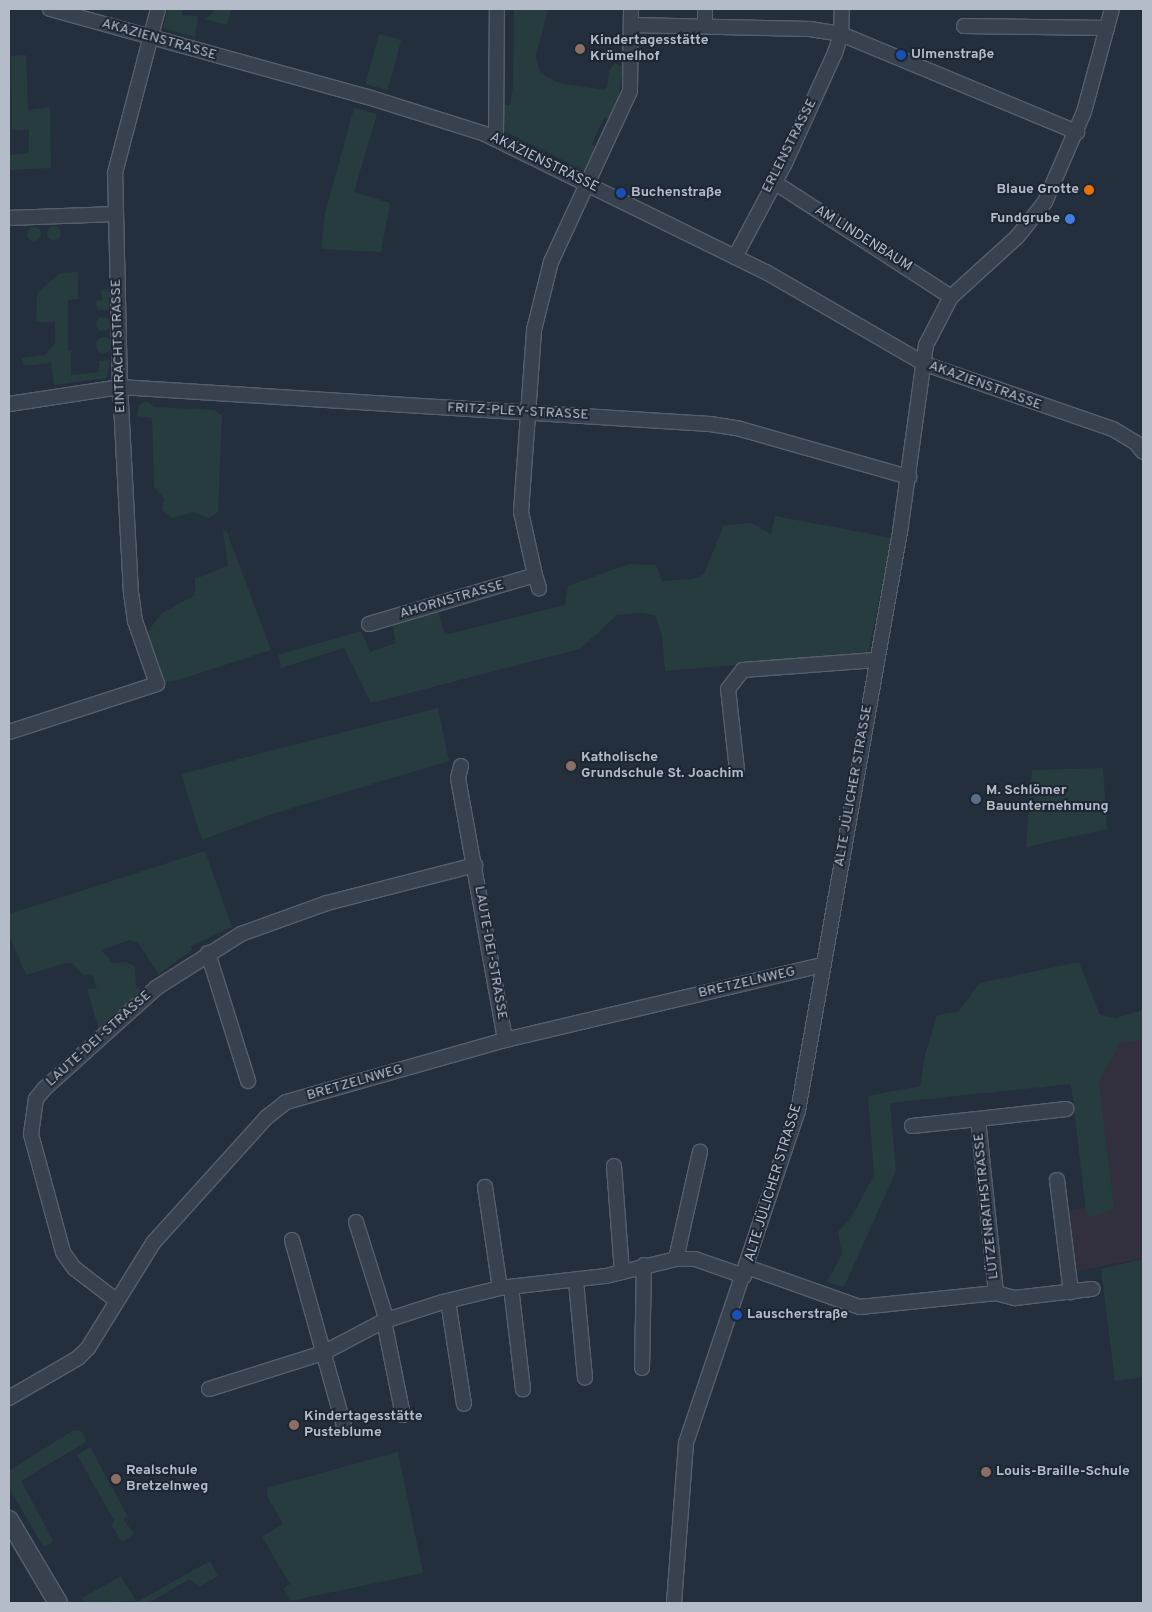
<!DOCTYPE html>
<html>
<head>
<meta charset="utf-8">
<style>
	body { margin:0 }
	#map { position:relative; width:1152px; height:1612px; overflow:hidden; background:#242f3e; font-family:Overpass,sans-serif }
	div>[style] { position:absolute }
	.medical>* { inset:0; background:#32303f }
	.green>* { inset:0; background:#263c3f; transform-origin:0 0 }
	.round { border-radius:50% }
	.roads { filter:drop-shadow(1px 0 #565f6c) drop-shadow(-1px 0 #565f6c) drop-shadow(0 1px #565f6c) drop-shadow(0 -1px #565f6c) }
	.minor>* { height:14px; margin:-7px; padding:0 7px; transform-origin:7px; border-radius:7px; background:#38414e }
	.tertiary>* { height:18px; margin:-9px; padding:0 9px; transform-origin:9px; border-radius:9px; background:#38414e }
	.dots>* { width:14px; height:14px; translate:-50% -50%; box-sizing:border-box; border:2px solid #1d2633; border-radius:50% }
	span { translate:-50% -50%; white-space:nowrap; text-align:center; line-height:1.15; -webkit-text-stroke:4px #1d2633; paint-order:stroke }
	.street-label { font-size:14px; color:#b4bcc9 }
	.poi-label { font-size:14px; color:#b4bcc9; font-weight:700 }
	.left { translate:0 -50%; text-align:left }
	.right { translate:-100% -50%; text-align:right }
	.frame { position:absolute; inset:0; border:10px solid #b4bcc9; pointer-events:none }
</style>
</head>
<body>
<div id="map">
	<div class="medical">
		<div style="clip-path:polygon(1143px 1038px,1143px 1258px,1077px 1271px,1069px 1210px,1106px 1205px,1087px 1042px)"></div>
	</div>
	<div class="green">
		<div style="clip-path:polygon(168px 9px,182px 9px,182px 15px,198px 16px,195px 37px,163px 28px)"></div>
		<div style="clip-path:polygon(213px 9px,231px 9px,227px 25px,205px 19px,213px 13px)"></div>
		<div style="clip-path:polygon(514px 9px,548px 9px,536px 56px,540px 73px,559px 83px,603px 90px,607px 88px,609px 71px,615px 63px,623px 67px,618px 101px,611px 118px,604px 118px,592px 143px,597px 148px,585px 171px,502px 130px,502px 104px,510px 105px,513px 86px)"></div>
		<div style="left:379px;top:34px;width:23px;height:52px;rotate:15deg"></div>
		<div style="clip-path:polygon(26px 55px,28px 110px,50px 107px,51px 168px,9px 170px,9px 155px,29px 153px,29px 130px,12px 130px,11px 56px)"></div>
		<div style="clip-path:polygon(354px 108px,377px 114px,354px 192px,390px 203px,381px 252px,321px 249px,325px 213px)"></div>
		<div class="round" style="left:47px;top:226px;width:14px;height:14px"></div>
		<div class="round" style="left:27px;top:227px;width:14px;height:14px"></div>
		<div style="clip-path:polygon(78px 272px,78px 299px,68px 300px,68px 351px,71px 351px,71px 375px,99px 372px,99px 361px,110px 360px,107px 378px,54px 385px,51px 363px,23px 366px,22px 358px,45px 355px,55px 343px,55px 322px,36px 322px,37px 293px,60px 273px)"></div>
		<div style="clip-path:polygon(109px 289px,109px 310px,97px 310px,96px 301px,102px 300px,101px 290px)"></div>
		<div class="round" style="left:96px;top:317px;width:14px;height:14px"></div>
		<div class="round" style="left:96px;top:337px;width:16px;height:16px"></div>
		<div style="clip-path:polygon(146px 401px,155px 407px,214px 410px,222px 416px,218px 512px,208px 518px,193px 512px,172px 518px,162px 510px,164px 499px,154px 486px,152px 418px,137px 416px,139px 405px)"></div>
		<div style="clip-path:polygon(775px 516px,892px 538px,868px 653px,665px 671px,662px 635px,655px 615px,640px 613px,617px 615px,580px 649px,371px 703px,344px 648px,281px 668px,278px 655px,361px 631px,370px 652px,396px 643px,392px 624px,438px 610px,445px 635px,565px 605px,568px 586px,629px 564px,656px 565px,662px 581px,693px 579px,704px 574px,724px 525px,751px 523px,771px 534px)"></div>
		<div style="clip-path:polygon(223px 531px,227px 532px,271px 650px,175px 681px,157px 683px,141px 640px,162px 613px,195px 595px,195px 579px,228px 566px)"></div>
		<div style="clip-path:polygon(438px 708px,449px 761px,272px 814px,202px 840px,181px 774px)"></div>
		<div style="clip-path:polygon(1103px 768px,1107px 829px,1026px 847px,1032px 770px)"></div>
		<div style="clip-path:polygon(205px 851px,232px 927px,191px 946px,192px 950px,159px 974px,138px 943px,130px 940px,101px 950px,109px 958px,109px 963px,125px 962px,135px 966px,136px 986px,143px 992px,99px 1030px,87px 989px,97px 988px,92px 974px,83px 975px,73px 964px,65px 963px,26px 975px,9px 935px,9px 914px)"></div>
		<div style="clip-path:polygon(1079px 962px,1100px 1015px,1116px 1018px,1143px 1010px,1143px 1040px,1120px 1043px,1099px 1083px,1114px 1209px,1090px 1217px,1086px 1211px,1071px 1084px,890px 1103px,896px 1171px,844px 1287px,827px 1282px,842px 1254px,838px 1232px,851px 1218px,874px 1175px,868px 1096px,920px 1086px,925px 1055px,937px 1015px,958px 1012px,980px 983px)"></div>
		<div style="clip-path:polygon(1143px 1259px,1143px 1377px,1115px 1381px,1101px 1269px)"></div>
		<div style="clip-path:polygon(80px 1430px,86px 1438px,84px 1443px,21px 1481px,53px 1540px,49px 1545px,43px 1546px,9px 1488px,9px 1471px,72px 1431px)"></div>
		<div style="clip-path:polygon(90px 1447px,128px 1517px,123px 1519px,134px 1534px,122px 1542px,112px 1526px,114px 1520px,77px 1455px)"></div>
		<div style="clip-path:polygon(398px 1452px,423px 1573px,290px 1601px,283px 1589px,290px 1584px,262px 1537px,283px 1524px,267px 1496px,267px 1488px)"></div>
		<div style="clip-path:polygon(210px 1561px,218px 1576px,199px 1587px,190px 1579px,148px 1603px,135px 1603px)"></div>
		<div style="clip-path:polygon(121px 1576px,136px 1601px,85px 1603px,82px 1598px)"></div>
	</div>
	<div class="roads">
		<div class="minor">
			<div style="left:50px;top:9px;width:330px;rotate:15.5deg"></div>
			<div style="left:368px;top:97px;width:123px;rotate:17.5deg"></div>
			<div style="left:485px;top:134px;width:313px;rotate:26.2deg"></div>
			<div style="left:766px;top:272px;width:184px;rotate:30.1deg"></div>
			<div style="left:925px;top:364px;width:199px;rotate:19.1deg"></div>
			<div style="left:1113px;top:429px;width:27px;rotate:31deg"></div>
			<div style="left:1136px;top:443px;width:11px;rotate:52deg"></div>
			<div style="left:631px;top:25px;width:179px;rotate:1.3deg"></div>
			<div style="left:810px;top:29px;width:31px;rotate:9deg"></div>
			<div style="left:841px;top:34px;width:256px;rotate:22.6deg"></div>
			<div style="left:705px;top:26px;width:17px;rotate:-90deg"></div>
			<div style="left:964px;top:26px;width:143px;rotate:0.8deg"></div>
			<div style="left:496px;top:139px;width:130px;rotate:-89.6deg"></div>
			<div style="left:774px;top:182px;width:211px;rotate:33deg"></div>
			<div style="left:9px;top:218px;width:107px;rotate:-2.1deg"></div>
			<div style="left:735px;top:257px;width:106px;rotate:-62deg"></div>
			<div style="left:785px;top:163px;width:121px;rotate:-65.6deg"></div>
			<div style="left:835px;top:53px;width:20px;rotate:-72deg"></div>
			<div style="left:841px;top:34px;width:25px;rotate:-88deg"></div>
			<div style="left:9px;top:404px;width:112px;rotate:-8.7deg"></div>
			<div style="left:120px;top:387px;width:591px;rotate:3.59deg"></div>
			<div style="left:710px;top:424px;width:30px;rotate:9deg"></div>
			<div style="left:740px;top:429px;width:176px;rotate:15.9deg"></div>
			<div style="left:535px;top:575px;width:14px;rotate:73deg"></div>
			<div style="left:369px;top:624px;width:173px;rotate:-16.4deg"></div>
			<div style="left:535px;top:575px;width:65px;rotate:-102.5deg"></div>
			<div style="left:521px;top:512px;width:182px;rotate:-85.9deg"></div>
			<div style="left:534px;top:330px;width:70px;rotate:-76deg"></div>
			<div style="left:551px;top:262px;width:188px;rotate:-65.2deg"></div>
			<div style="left:630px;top:91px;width:82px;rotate:-89.3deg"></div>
			<div style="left:9px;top:732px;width:156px;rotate:-18deg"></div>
			<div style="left:157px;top:684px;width:67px;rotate:-109.2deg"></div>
			<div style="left:135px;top:621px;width:27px;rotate:-98deg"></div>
			<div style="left:131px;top:594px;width:207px;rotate:-93deg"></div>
			<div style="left:120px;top:387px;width:214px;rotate:-91.3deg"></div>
			<div style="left:115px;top:173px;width:170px;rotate:-75.3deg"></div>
			<div style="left:461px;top:766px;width:12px;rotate:104deg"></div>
			<div style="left:458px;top:778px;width:266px;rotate:79.8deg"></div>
			<div style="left:737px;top:770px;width:81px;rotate:-96.3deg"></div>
			<div style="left:728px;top:689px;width:24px;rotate:-52deg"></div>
			<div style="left:743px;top:670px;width:133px;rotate:-4.3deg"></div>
			<div style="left:208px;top:953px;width:134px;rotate:72.6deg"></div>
			<div style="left:978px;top:1119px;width:89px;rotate:-6.5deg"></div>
			<div style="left:912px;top:1126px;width:66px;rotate:-6.1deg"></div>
			<div style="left:978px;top:1119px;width:175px;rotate:84.1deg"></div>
			<div style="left:614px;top:1166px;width:106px;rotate:85.7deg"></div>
			<div style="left:1057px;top:1180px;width:113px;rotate:82.9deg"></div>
			<div style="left:485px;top:1187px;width:102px;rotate:81.6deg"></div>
			<div style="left:356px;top:1222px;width:104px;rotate:72.6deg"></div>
			<div style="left:292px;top:1240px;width:193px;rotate:74.4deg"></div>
			<div style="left:676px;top:1259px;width:110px;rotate:-77.4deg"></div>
			<div style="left:747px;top:1267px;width:120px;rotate:19.5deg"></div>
			<div style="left:860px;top:1307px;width:137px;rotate:-5.9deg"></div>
			<div style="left:996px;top:1293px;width:20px;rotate:15deg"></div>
			<div style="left:1015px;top:1298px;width:78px;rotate:-6.7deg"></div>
			<div style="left:576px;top:1281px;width:97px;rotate:84.7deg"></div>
			<div style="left:511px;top:1287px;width:103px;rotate:83.3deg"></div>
			<div style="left:117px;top:1301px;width:54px;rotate:-142.5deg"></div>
			<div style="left:74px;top:1268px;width:19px;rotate:-125deg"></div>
			<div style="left:63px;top:1252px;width:122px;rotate:-105.2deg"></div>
			<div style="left:31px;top:1134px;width:35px;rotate:-82deg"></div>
			<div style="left:36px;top:1099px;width:13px;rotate:-51deg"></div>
			<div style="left:44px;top:1089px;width:151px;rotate:-42deg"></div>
			<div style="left:156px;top:988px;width:101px;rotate:-32.4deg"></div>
			<div style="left:241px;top:934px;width:91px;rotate:-19.8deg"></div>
			<div style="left:327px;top:903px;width:153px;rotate:-14.4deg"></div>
			<div style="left:448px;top:1301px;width:104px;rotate:81.2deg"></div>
			<div style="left:384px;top:1321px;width:96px;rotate:78.6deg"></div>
			<div style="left:642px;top:1368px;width:103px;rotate:-88.9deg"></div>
			<div style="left:209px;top:1389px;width:120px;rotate:-17.5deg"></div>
			<div style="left:323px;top:1353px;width:69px;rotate:-27.7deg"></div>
			<div style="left:384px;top:1321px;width:62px;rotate:-17.9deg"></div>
			<div style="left:443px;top:1302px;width:59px;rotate:-13.8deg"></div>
			<div style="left:500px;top:1288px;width:107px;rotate:-6.5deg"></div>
			<div style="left:606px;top:1276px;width:72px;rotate:-13.7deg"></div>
			<div style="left:676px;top:1259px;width:19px"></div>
			<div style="left:695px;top:1259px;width:52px;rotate:19.1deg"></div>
			<div style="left:9px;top:1398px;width:80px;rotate:-30.1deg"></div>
			<div style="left:78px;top:1358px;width:14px;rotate:-45deg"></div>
			<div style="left:88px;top:1348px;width:123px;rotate:-58.2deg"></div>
			<div style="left:153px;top:1243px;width:170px;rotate:-47.9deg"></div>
			<div style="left:267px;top:1117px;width:24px;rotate:-38deg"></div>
			<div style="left:286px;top:1102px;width:228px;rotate:-15.8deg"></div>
			<div style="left:505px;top:1040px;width:327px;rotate:-13.3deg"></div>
			<div style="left:674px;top:1603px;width:160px;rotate:-85.7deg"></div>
			<div style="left:686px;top:1443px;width:350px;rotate:-71.4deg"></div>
			<div style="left:798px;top:1111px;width:588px;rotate:-80.01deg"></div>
			<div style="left:900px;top:532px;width:189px;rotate:-82.1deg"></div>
			<div style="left:926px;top:345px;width:54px;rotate:-62.5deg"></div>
			<div style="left:951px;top:297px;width:89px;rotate:-42.3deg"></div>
			<div style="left:1017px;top:237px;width:45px;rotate:-51.3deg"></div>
			<div style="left:1045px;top:202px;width:98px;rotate:-66.6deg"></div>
			<div style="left:1084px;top:112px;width:107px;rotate:-74.8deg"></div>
		</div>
		<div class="tertiary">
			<div style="left:9px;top:1520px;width:96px;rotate:59.4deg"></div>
		</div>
	</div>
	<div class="dots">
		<div style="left:580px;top:49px;background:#8d6e63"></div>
		<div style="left:901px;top:55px;background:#1a4fb4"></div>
		<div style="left:1089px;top:190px;background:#e8710a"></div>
		<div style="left:621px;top:193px;background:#1a4fb4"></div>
		<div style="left:1070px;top:219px;background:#3f7fe0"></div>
		<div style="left:571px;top:766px;background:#8d6e63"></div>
		<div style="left:976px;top:799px;background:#5c6f8a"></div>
		<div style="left:737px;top:1315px;background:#1a4fb4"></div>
		<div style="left:294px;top:1425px;background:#8d6e63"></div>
		<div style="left:986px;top:1472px;background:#8d6e63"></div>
		<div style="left:116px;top:1479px;background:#8d6e63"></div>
	</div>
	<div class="street-label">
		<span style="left:159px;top:40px;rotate:16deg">AKAZIENSTRASSE</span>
		<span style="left:790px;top:146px;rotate:-63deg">ERLENSTRASSE</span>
		<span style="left:544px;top:163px;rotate:26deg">AKAZIENSTRASSE</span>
		<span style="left:863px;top:239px;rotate:32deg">AM LINDENBAUM</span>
		<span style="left:119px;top:346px;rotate:-92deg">EINTRACHTSTRASSE</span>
		<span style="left:985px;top:386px;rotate:20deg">AKAZIENSTRASSE</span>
		<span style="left:518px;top:412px;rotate:3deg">FRITZ-PLEY-STRASSE</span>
		<span style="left:452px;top:600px;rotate:-16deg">AHORNSTRASSE</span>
		<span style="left:854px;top:786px;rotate:-80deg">ALTE JÜLICHER STRASSE</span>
		<span style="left:490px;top:953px;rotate:80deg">LAUTE-DEI-STRASSE</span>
		<span style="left:747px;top:983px;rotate:-13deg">BRETZELNWEG</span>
		<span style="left:99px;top:1039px;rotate:-42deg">LAUTE-DEI-STRASSE</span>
		<span style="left:355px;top:1083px;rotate:-16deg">BRETZELNWEG</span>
		<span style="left:774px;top:1183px;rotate:-73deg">ALTE JÜLICHER STRASSE</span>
		<span style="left:987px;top:1206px;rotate:-96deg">LÜTZENRATHSTRASSE</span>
	</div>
	<div class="poi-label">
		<span class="left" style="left:590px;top:49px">Kindertagesstätte<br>Krümelhof</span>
		<span class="left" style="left:911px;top:55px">Ulmenstraße</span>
		<span class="right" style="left:1079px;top:190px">Blaue Grotte</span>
		<span class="left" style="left:631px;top:193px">Buchenstraße</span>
		<span class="right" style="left:1060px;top:219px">Fundgrube</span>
		<span class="left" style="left:581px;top:766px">Katholische<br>Grundschule St. Joachim</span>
		<span class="left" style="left:986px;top:799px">M. Schlömer<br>Bauunternehmung</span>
		<span class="left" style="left:747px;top:1315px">Lauscherstraße</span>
		<span class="left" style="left:304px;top:1425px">Kindertagesstätte<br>Pusteblume</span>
		<span class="left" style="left:126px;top:1479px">Realschule<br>Bretzelnweg</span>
		<span class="left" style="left:996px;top:1472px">Louis-Braille-Schule</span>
	</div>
	<div class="frame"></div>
</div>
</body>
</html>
